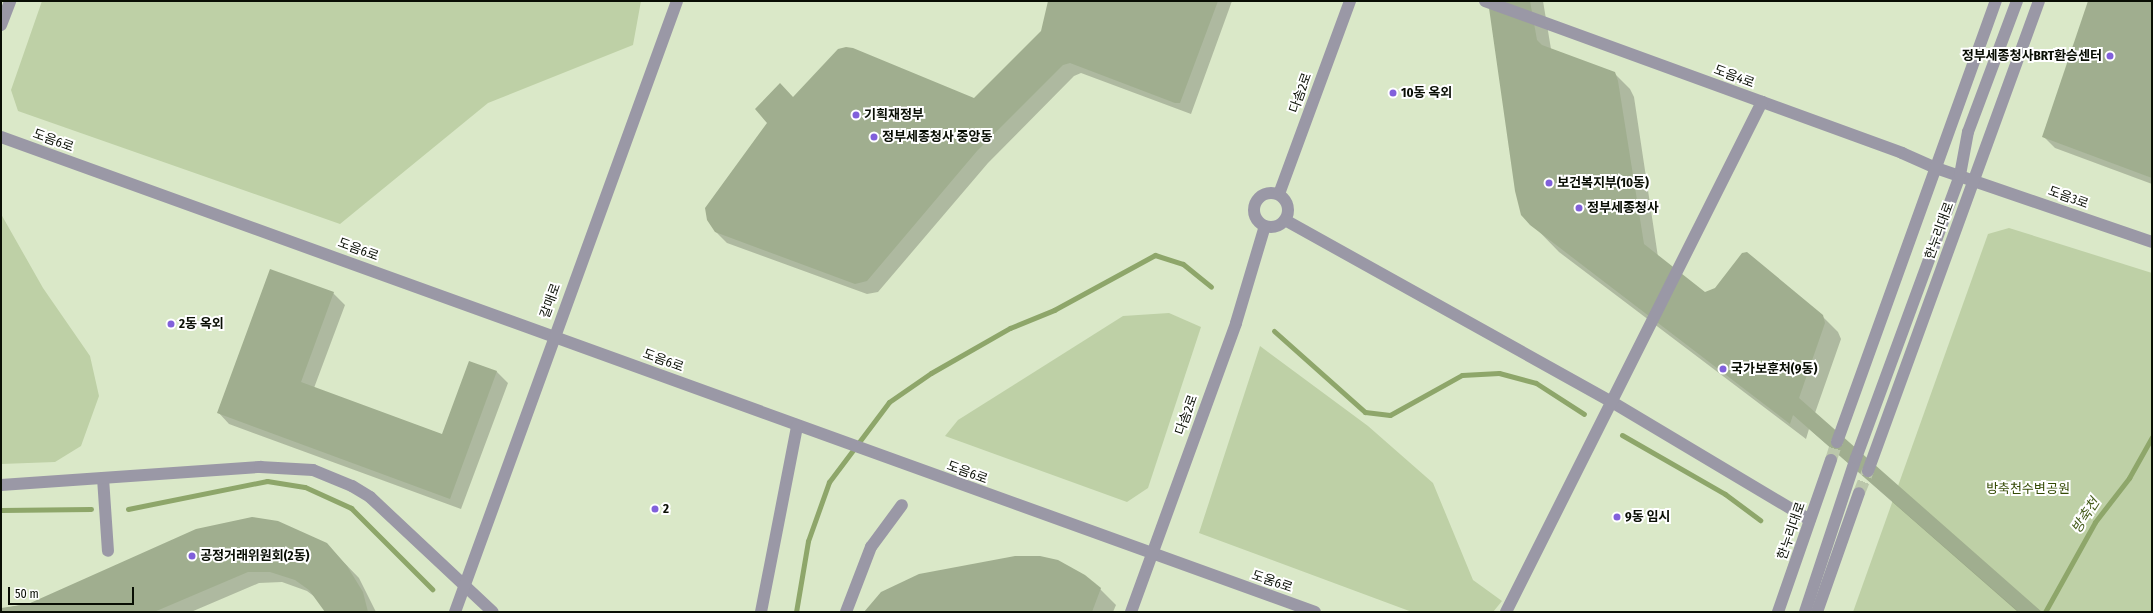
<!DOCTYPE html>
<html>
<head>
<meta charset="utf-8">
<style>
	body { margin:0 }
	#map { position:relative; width:2153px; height:613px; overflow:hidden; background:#dae8c8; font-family:"Fira Sans Condensed","Noto Sans KR",sans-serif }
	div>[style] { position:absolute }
	.green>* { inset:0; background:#bed0a6 }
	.shadow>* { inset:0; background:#0003 }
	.stream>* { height:5px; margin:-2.5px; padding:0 2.5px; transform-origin:2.5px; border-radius:2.5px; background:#8ea66a }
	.building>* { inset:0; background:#a0ae8f }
	.minor-tunnel>* { height:12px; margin-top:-6px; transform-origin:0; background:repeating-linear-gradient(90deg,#bbc7ab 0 12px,transparent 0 18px) }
	.minor>* { height:12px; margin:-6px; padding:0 6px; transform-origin:6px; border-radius:6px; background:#9a98a6 }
	.minor>.ring { margin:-6px; padding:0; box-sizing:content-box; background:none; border:12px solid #9a98a6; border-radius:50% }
	.dots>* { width:11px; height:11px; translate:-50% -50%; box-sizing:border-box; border:2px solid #fff; border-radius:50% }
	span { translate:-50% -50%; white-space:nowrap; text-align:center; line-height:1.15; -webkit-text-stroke:4px #fff; paint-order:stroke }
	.poi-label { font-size:13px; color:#090e04; font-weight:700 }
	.right { translate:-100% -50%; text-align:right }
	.left { translate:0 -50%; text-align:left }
	.street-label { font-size:13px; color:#090e04 }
	.park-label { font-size:13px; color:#344a04 }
	.water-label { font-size:14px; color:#455c1c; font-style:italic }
	.frame { position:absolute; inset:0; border:2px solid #090e04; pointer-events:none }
	.scale { position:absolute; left:8px; top:587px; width:126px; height:18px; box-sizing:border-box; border:2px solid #090e04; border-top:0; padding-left:5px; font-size:12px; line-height:14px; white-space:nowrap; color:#090e04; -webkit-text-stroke:3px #fff; paint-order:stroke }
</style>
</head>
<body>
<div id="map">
	<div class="green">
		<div style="clip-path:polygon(42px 1px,641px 1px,633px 45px,488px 103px,340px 224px,18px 111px,11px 90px)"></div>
		<div style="clip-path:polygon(1px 214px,43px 288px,90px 356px,99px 396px,81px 446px,55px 462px,1px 464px)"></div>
		<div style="clip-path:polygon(2009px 228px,2152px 273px,2152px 612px,1853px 612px,1988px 234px)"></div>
		<div style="clip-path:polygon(1169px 313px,1201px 327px,1148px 488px,1127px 502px,945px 436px,958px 420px,1123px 316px)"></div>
		<div style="clip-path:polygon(1260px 346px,1368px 426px,1433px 483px,1473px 580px,1502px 601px,1493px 612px,1412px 612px,1199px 533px)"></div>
	</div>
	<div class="shadow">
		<div style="clip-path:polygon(1049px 1px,1232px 1px,1191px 114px,1081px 73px,1074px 76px,988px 163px,878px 292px,867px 294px,727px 243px,715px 231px,793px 98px,975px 99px,1042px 31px)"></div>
		<div style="clip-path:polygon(1489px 1px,1543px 1px,1551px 49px,1614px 73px,1630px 89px,1634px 97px,1658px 257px,1705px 293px,1822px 316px,1838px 332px,1841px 339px,1815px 413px,2040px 612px,2018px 612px,1809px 429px,1806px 439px,1559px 252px,1522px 214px)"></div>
		<div style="clip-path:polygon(2089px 1px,2152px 1px,2152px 184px,2055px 148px,2044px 137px)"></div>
		<div style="clip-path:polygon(333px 293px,345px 305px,314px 388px,443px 435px,470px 362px,497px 372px,508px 383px,461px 509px,229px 424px,218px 412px)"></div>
		<div style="clip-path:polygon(326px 544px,359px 578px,376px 612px,326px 612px,315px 597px,307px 591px,282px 582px,259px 583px,191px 612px,1px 612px,1px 609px)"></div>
		<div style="clip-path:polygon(919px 575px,1100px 589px,1116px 605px,1113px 612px,865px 612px,881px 593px)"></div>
	</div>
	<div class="stream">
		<div style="left:1274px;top:331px;width:122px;rotate:41.7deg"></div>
		<div style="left:1365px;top:412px;width:25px;rotate:7deg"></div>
		<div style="left:1390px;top:415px;width:82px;rotate:-29.1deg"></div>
		<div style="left:1462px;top:375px;width:37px;rotate:-3deg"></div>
		<div style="left:1499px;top:373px;width:38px;rotate:15deg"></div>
		<div style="left:1536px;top:383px;width:57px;rotate:32.9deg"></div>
		<div style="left:1622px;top:435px;width:119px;rotate:29.8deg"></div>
		<div style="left:1725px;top:494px;width:44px;rotate:36.6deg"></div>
		<div style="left:128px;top:509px;width:142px;rotate:-11.4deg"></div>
		<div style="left:267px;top:481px;width:38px;rotate:9deg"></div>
		<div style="left:305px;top:487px;width:51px;rotate:24.5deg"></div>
		<div style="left:351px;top:508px;width:115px;rotate:45deg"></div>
		<div style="left:1px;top:510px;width:90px;rotate:-0.6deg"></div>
		<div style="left:796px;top:612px;width:72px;rotate:-80.4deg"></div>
		<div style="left:808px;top:541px;width:63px;rotate:-70.4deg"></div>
		<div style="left:829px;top:482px;width:100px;rotate:-53.1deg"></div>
		<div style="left:889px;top:402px;width:51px;rotate:-34.6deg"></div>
		<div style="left:931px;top:373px;width:91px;rotate:-29.7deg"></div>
		<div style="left:1010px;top:328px;width:48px;rotate:-22.2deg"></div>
		<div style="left:1054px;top:310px;width:115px;rotate:-28.6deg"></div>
		<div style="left:1155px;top:255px;width:29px;rotate:18deg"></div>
		<div style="left:1183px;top:264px;width:36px;rotate:39deg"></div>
		<div style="left:2045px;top:612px;width:103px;rotate:-60.9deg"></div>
		<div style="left:2095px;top:522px;width:56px;rotate:-52.3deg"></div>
		<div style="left:2129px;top:478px;width:47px;rotate:-60.7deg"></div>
	</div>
	<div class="building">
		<div style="clip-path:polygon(1048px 1px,1218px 1px,1180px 103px,1175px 103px,1070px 63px,1063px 65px,977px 151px,867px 281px,855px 284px,715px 232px,707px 220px,705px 208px,767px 123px,755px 109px,780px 83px,793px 97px,838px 49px,846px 47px,853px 48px,974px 98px,1041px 31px)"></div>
		<div style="clip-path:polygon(1488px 1px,1530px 1px,1537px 40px,1542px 45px,1615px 72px,1618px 81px,1644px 244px,1705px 292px,1715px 288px,1742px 253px,1747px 252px,1823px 315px,1825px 323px,1799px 398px,2042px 612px,2019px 612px,1793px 415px,1790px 424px,1530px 225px,1521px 215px,1515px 191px)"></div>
		<div style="clip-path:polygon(2088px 1px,2152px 1px,2152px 178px,2042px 137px)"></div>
		<div style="clip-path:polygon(270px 269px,334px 292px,301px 382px,442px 434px,469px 361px,497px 371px,450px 499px,217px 413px)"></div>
		<div style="clip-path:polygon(252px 517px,278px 521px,327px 543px,347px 566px,363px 592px,368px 612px,325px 612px,309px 590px,295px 580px,270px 572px,248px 572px,154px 612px,1px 612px,1px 608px,28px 604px,196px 529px)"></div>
		<div style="clip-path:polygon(1015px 556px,1040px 556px,1058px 560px,1085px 575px,1101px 588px,1092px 612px,864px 612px,881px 592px,919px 574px)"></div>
	</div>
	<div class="minor-tunnel">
		<div style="left:1831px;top:460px;width:19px;rotate:-72deg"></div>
		<div style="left:1859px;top:493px;width:24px;rotate:-68deg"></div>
	</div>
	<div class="minor">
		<div style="left:1485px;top:1px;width:444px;rotate:20deg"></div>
		<div style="left:1902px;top:153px;width:37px;rotate:24deg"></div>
		<div style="left:1936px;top:168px;width:228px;rotate:18.9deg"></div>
		<div style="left:1px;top:25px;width:26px;rotate:-69deg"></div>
		<div style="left:1px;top:137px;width:1397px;rotate:19.87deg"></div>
		<div class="ring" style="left:1254px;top:193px;width:22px;height:22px"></div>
		<div style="left:1279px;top:194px;width:206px;rotate:-69.8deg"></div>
		<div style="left:1285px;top:220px;width:374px;rotate:29.1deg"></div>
		<div style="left:1612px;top:402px;width:230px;rotate:30.8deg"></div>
		<div style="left:1837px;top:442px;width:469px;rotate:-70.2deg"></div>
		<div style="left:1868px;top:471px;width:500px;rotate:-70.01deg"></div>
		<div style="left:103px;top:478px;width:73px;rotate:86.1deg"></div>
		<div style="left:1px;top:485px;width:260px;rotate:-4deg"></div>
		<div style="left:260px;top:467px;width:53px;rotate:3.2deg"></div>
		<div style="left:313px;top:470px;width:42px;rotate:22.3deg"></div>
		<div style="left:352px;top:486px;width:21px;rotate:31deg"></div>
		<div style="left:370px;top:497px;width:168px;rotate:43.1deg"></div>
		<div style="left:455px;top:612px;width:650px;rotate:-70.03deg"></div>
		<div style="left:761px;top:612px;width:189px;rotate:-79deg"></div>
		<div style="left:846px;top:612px;width:70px;rotate:-69deg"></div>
		<div style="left:871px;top:547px;width:52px;rotate:-53.6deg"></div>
		<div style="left:1131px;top:612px;width:307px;rotate:-70deg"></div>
		<div style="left:1236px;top:323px;width:101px;rotate:-73.4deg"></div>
		<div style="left:1506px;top:612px;width:571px;rotate:-63.35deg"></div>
		<div style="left:1778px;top:612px;width:161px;rotate:-70.8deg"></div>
		<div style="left:1805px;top:612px;width:162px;rotate:-71.7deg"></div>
		<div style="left:1856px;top:458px;width:302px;rotate:-69.8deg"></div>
		<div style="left:1960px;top:175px;width:44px;rotate:-79.5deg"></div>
		<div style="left:1968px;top:132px;width:140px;rotate:-69.5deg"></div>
		<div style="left:1817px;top:612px;width:126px;rotate:-70.6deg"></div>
	</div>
	<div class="dots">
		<div style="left:2110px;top:56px;background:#8160db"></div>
		<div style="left:1393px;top:93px;background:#8160db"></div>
		<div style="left:856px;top:115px;background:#8160db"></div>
		<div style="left:874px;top:137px;background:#8160db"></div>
		<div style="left:1549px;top:183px;background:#8160db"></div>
		<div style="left:1579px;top:208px;background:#8160db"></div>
		<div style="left:171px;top:324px;background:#8160db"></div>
		<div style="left:1723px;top:369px;background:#8160db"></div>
		<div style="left:655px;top:509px;background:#8160db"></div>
		<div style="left:1617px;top:517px;background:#8160db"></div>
		<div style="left:192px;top:556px;background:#8160db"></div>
	</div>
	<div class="poi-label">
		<span class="right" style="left:2102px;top:56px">정부세종청사BRT환승센터</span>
		<span class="left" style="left:1401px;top:93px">10동 옥외</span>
		<span class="left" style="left:864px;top:115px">기획재정부</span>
		<span class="left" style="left:882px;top:137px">정부세종청사 중앙동</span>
		<span class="left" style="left:1557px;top:183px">보건복지부(10동)</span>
		<span class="left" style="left:1587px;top:208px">정부세종청사</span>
		<span class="left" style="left:179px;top:324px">2동 옥외</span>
		<span class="left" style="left:1731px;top:369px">국가보훈처(9동)</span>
		<span class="left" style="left:663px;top:509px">2</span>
		<span class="left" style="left:1625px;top:517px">9동 임시</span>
		<span class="left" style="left:200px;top:556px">공정거래위원회(2동)</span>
	</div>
	<div class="street-label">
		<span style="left:1734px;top:77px;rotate:20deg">도움4로</span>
		<span style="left:1301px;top:93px;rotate:-70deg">다솜2로</span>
		<span style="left:53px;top:141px;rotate:20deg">도움6로</span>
		<span style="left:2068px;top:198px;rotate:20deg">도움3로</span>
		<span style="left:1940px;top:231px;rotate:-70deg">한누리대로</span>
		<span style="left:358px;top:250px;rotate:20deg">도움6로</span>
		<span style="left:551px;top:301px;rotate:-70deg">갈매로</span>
		<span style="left:663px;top:361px;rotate:20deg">도움6로</span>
		<span style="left:1187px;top:415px;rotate:-70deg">다솜2로</span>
		<span style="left:967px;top:473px;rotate:20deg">도움6로</span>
		<span style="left:1792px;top:531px;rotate:-71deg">한누리대로</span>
		<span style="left:1272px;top:582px;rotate:19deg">도움6로</span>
	</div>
	<div class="park-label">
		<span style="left:2028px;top:489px">방축천수변공원</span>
	</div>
	<div class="water-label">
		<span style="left:2086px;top:516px;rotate:-57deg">방축천</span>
	</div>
	<div class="frame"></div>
	<div class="scale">50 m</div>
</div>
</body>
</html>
